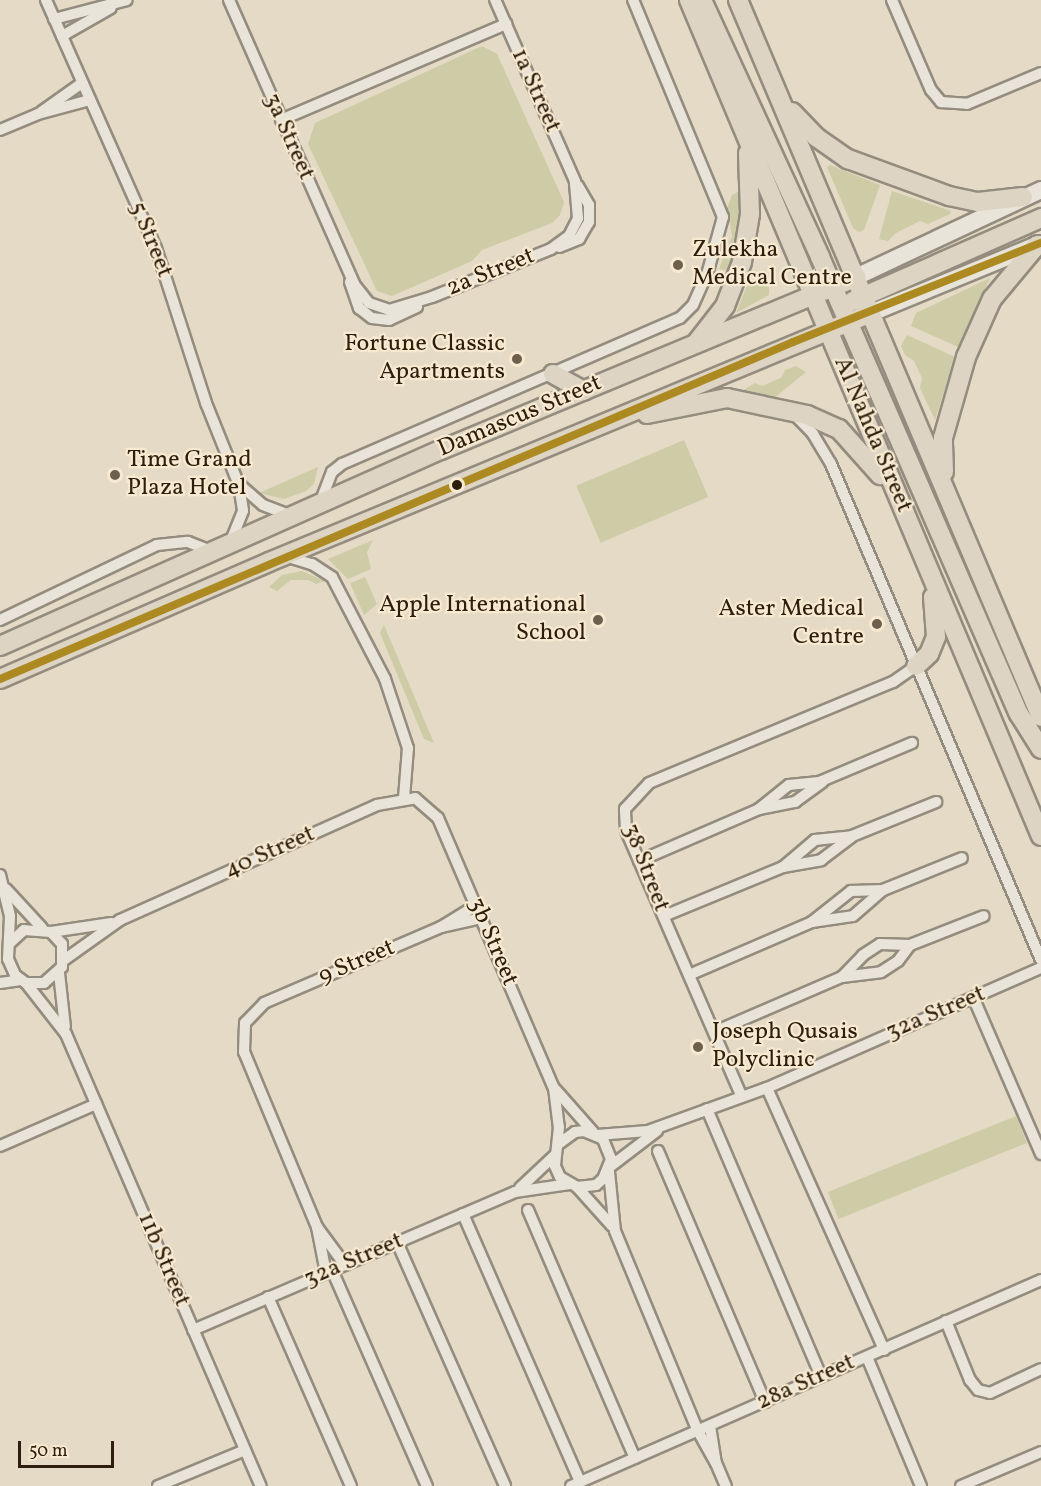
<!DOCTYPE html>
<html>
<head>
<meta charset="utf-8">
<style>
	body { margin:0 }
	#map { position:relative; width:1041px; height:1486px; overflow:hidden; background:#e5dac5; font-family:Vollkorn,serif }
	div>[style] { position:absolute }
	.green>* { inset:0; background:#cdcca7; transform-origin:0 0 }
	.roads { filter:drop-shadow(2px 0 #948c7e) drop-shadow(-2px 0 #948c7e) drop-shadow(0 2px #948c7e) drop-shadow(0 -2px #948c7e) }
	.street>* { height:10px; margin:-5px; padding:0 5px; transform-origin:5px; border-radius:5px; background:#e9e4d9 }
	.secondary>* { height:16px; margin:-8px; padding:0 8px; transform-origin:8px; border-radius:8px; background:#e9e4d9 }
	.primary>* { height:18px; margin:-9px; padding:0 9px; transform-origin:9px; border-radius:9px; background:#ddd4c4 }
	.bus-1>* { height:8px; margin:-4px; padding:0 4px; transform-origin:4px; border-radius:4px; background:#ad8a21 }
	.dots>* { width:16px; height:16px; translate:-50% -50%; box-sizing:border-box; border:3px solid #f7ead0; border-radius:50% }
	span { translate:-50% -50%; white-space:nowrap; text-align:center; line-height:1.15; -webkit-text-stroke:4.5px #f7ead0; paint-order:stroke }
	.street-label { font-size:24px; color:#2d1e0d }
	.poi-label { font-size:24px; color:#2d1e0d }
	.left { translate:0 -50%; text-align:left }
	.right { translate:-100% -50%; text-align:right }
	.scale { position:absolute; left:18px; top:1441px; width:96px; height:27px; box-sizing:border-box; border:3px solid #2d1e0d; border-top:0; padding-left:8px; font-size:18px; line-height:21px; white-space:nowrap; color:#2d1e0d; -webkit-text-stroke:4px #f7ead0; paint-order:stroke }
</style>
</head>
<body>
<div id="map">
	<div class="green">
		<div style="clip-path:polygon(482px 46px,497px 54px,564px 202px,560px 215px,552px 223px,482px 250px,472px 261px,392px 296px,377px 291px,308px 144px,315px 123px)"></div>
		<div style="clip-path:polygon(830px 165px,880px 185px,864px 230px,859px 232px,853px 228px,827px 167px)"></div>
		<div style="clip-path:polygon(747px 187px,733px 271px,719px 269px,732px 236px,727px 208px,732px 195px)"></div>
		<div style="clip-path:polygon(892px 191px,951px 211px,950px 214px,928px 224px,920px 221px,896px 233px,888px 241px,879px 239px)"></div>
		<div style="clip-path:polygon(990px 278px,958px 347px,911px 326px,916px 313px)"></div>
		<div style="clip-path:polygon(748px 283px,769px 287px,769px 295px,736px 313px)"></div>
		<div style="clip-path:polygon(907px 335px,955px 357px,935px 420px,920px 388px,922px 378px,914px 361px,905px 355px,901px 346px)"></div>
		<div style="clip-path:polygon(796px 366px,806px 372px,774px 398px,742px 391px,755px 383px,762px 386px,781px 378px,785px 370px)"></div>
		<div style="left:684px;top:440px;width:62px;height:117px;rotate:67deg"></div>
		<div style="clip-path:polygon(318px 467px,314px 484px,306px 491px,284px 499px,259px 493px)"></div>
		<div style="clip-path:polygon(373px 540px,367px 552px,371px 569px,348px 579px,328px 559px)"></div>
		<div style="clip-path:polygon(302px 571px,325px 581px,316px 584px,308px 580px,291px 580px,277px 591px,269px 587px,282px 575px)"></div>
		<div style="clip-path:polygon(365px 577px,377px 604px,364px 615px,350px 583px)"></div>
		<div style="clip-path:polygon(384px 625px,434px 743px,424px 739px,380px 633px)"></div>
		<div style="left:1016px;top:1116px;width:29px;height:203px;rotate:68deg"></div>
	</div>
	<div class="roads">
		<div class="street">
			<div style="left:46px;top:0;width:271px;rotate:66.1deg"></div>
			<div style="left:156px;top:248px;width:163px;rotate:72.1deg"></div>
			<div style="left:206px;top:403px;width:88px;rotate:68.1deg"></div>
			<div style="left:239px;top:485px;width:26px;rotate:81deg"></div>
			<div style="left:243px;top:511px;width:32px;rotate:112deg"></div>
			<div style="left:229px;top:0;width:310px;rotate:66.2deg"></div>
			<div style="left:354px;top:284px;width:24px;rotate:52deg"></div>
			<div style="left:369px;top:303px;width:21px;rotate:19deg"></div>
			<div style="left:389px;top:310px;width:45px;rotate:-16.8deg"></div>
			<div style="left:432px;top:297px;width:128px;rotate:-22deg"></div>
			<div style="left:551px;top:249px;width:22px;rotate:-36deg"></div>
			<div style="left:569px;top:236px;width:20px;rotate:-63deg"></div>
			<div style="left:578px;top:218px;width:37px;rotate:-95deg"></div>
			<div style="left:575px;top:181px;width:198px;rotate:-113.8deg"></div>
			<div style="left:892px;top:0;width:98px;rotate:66.6deg"></div>
			<div style="left:931px;top:90px;width:16px;rotate:50deg"></div>
			<div style="left:941px;top:102px;width:26px;rotate:4deg"></div>
			<div style="left:967px;top:104px;width:80px;rotate:-22.7deg"></div>
			<div style="left:54px;top:19px;width:75px;rotate:-14.6deg"></div>
			<div style="left:62px;top:36px;width:56px;rotate:-29.7deg"></div>
			<div style="left:41px;top:112px;width:50px;rotate:-35.3deg"></div>
			<div style="left:281px;top:120px;width:245px;rotate:-23.1deg"></div>
			<div style="left:0;top:130px;width:41px;rotate:-22.8deg"></div>
			<div style="left:38px;top:114px;width:54px;rotate:-15.1deg"></div>
			<div style="left:559px;top:247px;width:22px;rotate:-22deg"></div>
			<div style="left:579px;top:239px;width:20px;rotate:-60deg"></div>
			<div style="left:589px;top:222px;width:17px;rotate:-90deg"></div>
			<div style="left:589px;top:205px;width:22px;rotate:-120deg"></div>
			<div style="left:350px;top:282px;width:28px;rotate:71deg"></div>
			<div style="left:359px;top:308px;width:16px;rotate:38deg"></div>
			<div style="left:372px;top:318px;width:17px;rotate:7deg"></div>
			<div style="left:389px;top:320px;width:31px;rotate:-25deg"></div>
			<div style="left:794px;top:414px;width:28px;rotate:46deg"></div>
			<div style="left:813px;top:434px;width:35px;rotate:59deg"></div>
			<div style="left:831px;top:464px;width:539px;rotate:67.05deg"></div>
			<div style="left:240px;top:485px;width:30px;rotate:41deg"></div>
			<div style="left:263px;top:505px;width:30px;rotate:21deg"></div>
			<div style="left:320px;top:503px;width:33px;rotate:-69deg"></div>
			<div style="left:332px;top:472px;width:13px;rotate:-39deg"></div>
			<div style="left:342px;top:464px;width:368px;rotate:-23.4deg"></div>
			<div style="left:680px;top:318px;width:18px;rotate:-45deg"></div>
			<div style="left:693px;top:305px;width:37px;rotate:-66deg"></div>
			<div style="left:708px;top:271px;width:56px;rotate:-74.5deg"></div>
			<div style="left:723px;top:217px;width:235px;rotate:-112.5deg"></div>
			<div style="left:285px;top:556px;width:28px;rotate:17deg"></div>
			<div style="left:312px;top:564px;width:24px;rotate:33deg"></div>
			<div style="left:332px;top:577px;width:115px;rotate:62.5deg"></div>
			<div style="left:385px;top:679px;width:73px;rotate:71.6deg"></div>
			<div style="left:408px;top:748px;width:50px;rotate:94.6deg"></div>
			<div style="left:0;top:620px;width:174px;rotate:-25.5deg"></div>
			<div style="left:157px;top:545px;width:31px;rotate:-6deg"></div>
			<div style="left:188px;top:542px;width:26px;rotate:21deg"></div>
			<div style="left:759px;top:809px;width:37px;rotate:-11deg"></div>
			<div style="left:795px;top:802px;width:34px;rotate:-36deg"></div>
			<div style="left:639px;top:861px;width:131px;rotate:-23.4deg"></div>
			<div style="left:759px;top:809px;width:38px;rotate:-39deg"></div>
			<div style="left:789px;top:785px;width:30px;rotate:-6deg"></div>
			<div style="left:819px;top:782px;width:101px;rotate:-22.8deg"></div>
			<div style="left:783px;top:867px;width:39px;rotate:-10deg"></div>
			<div style="left:821px;top:860px;width:38px;rotate:-37deg"></div>
			<div style="left:0;top:875px;width:42px;rotate:76.3deg"></div>
			<div style="left:10px;top:916px;width:43px;rotate:92.7deg"></div>
			<div style="left:8px;top:959px;width:17px;rotate:66deg"></div>
			<div style="left:15px;top:975px;width:14px;rotate:36deg"></div>
			<div style="left:26px;top:983px;width:18px"></div>
			<div style="left:44px;top:983px;width:24px;rotate:-42deg"></div>
			<div style="left:62px;top:967px;width:23px;rotate:-90deg"></div>
			<div style="left:62px;top:944px;width:16px;rotate:-133deg"></div>
			<div style="left:51px;top:932px;width:27px;rotate:-176deg"></div>
			<div style="left:24px;top:930px;width:19px;rotate:137deg"></div>
			<div style="left:6px;top:889px;width:53px;rotate:47.3deg"></div>
			<div style="left:664px;top:916px;width:129px;rotate:-22.4deg"></div>
			<div style="left:783px;top:867px;width:42px;rotate:-40.2deg"></div>
			<div style="left:815px;top:840px;width:37px;rotate:-6deg"></div>
			<div style="left:852px;top:836px;width:91px;rotate:-22deg"></div>
			<div style="left:812px;top:922px;width:41px;rotate:-8.3deg"></div>
			<div style="left:853px;top:916px;width:40px;rotate:-41deg"></div>
			<div style="left:441px;top:927px;width:42px;rotate:-12.4deg"></div>
			<div style="left:51px;top:932px;width:61px;rotate:-8.5deg"></div>
			<div style="left:64px;top:960px;width:69px;rotate:-35.5deg"></div>
			<div style="left:120px;top:920px;width:282px;rotate:-24.1deg"></div>
			<div style="left:377px;top:805px;width:39px;rotate:-10deg"></div>
			<div style="left:415px;top:798px;width:30px;rotate:41deg"></div>
			<div style="left:438px;top:818px;width:294px;rotate:66.8deg"></div>
			<div style="left:554px;top:1088px;width:39px;rotate:83deg"></div>
			<div style="left:559px;top:1127px;width:39px;rotate:96deg"></div>
			<div style="left:555px;top:1166px;width:12px;rotate:66deg"></div>
			<div style="left:560px;top:1177px;width:20px;rotate:30deg"></div>
			<div style="left:577px;top:1187px;width:19px;rotate:-6deg"></div>
			<div style="left:596px;top:1185px;width:9px;rotate:-41deg"></div>
			<div style="left:603px;top:1179px;width:22px;rotate:-68deg"></div>
			<div style="left:611px;top:1159px;width:22px;rotate:-112deg"></div>
			<div style="left:603px;top:1139px;width:21px;rotate:-157deg"></div>
			<div style="left:584px;top:1131px;width:9px;rotate:174deg"></div>
			<div style="left:575px;top:1132px;width:19px;rotate:144deg"></div>
			<div style="left:59px;top:973px;width:54px;rotate:83.7deg"></div>
			<div style="left:689px;top:975px;width:134px;rotate:-23.3deg"></div>
			<div style="left:812px;top:922px;width:50px;rotate:-38.5deg"></div>
			<div style="left:851px;top:891px;width:32px;rotate:-2deg"></div>
			<div style="left:883px;top:890px;width:85px;rotate:-22.1deg"></div>
			<div style="left:842px;top:977px;width:39px;rotate:-7deg"></div>
			<div style="left:881px;top:972px;width:20px;rotate:-33deg"></div>
			<div style="left:898px;top:961px;width:20px;rotate:-53deg"></div>
			<div style="left:0;top:983px;width:21px;rotate:-8deg"></div>
			<div style="left:26px;top:983px;width:65px;rotate:51.9deg"></div>
			<div style="left:66px;top:1034px;width:492px;rotate:66.7deg"></div>
			<div style="left:974px;top:999px;width:169px;rotate:66.6deg"></div>
			<div style="left:714px;top:1032px;width:139px;rotate:-23.3deg"></div>
			<div style="left:842px;top:977px;width:30px;rotate:-46deg"></div>
			<div style="left:863px;top:955px;width:20px;rotate:-33deg"></div>
			<div style="left:880px;top:944px;width:30px;rotate:2deg"></div>
			<div style="left:910px;top:945px;width:79px;rotate:-21.4deg"></div>
			<div style="left:767px;top:1088px;width:287px;rotate:65.9deg"></div>
			<div style="left:556px;top:1090px;width:56px;rotate:48.6deg"></div>
			<div style="left:741px;top:1095px;width:289px;rotate:-113.5deg"></div>
			<div style="left:626px;top:830px;width:21px;rotate:-93deg"></div>
			<div style="left:625px;top:809px;width:35px;rotate:-47deg"></div>
			<div style="left:649px;top:783px;width:264px;rotate:-22.5deg"></div>
			<div style="left:893px;top:682px;width:28px;rotate:-35deg"></div>
			<div style="left:707px;top:1109px;width:290px;rotate:66.9deg"></div>
			<div style="left:597px;top:1135px;width:51px;rotate:-4.5deg"></div>
			<div style="left:648px;top:1131px;width:127px;rotate:-19.9deg"></div>
			<div style="left:767px;top:1088px;width:299px;rotate:-23.7deg"></div>
			<div style="left:0;top:1146px;width:105px;rotate:-23.6deg"></div>
			<div style="left:658px;top:1151px;width:273px;rotate:66.9deg"></div>
			<div style="left:611px;top:1166px;width:58px;rotate:-37.3deg"></div>
			<div style="left:609px;top:1172px;width:59px;rotate:84.2deg"></div>
			<div style="left:615px;top:1231px;width:217px;rotate:67.5deg"></div>
			<div style="left:698px;top:1431px;width:37px;rotate:61deg"></div>
			<div style="left:577px;top:1187px;width:52px;rotate:48.1deg"></div>
			<div style="left:520px;top:1188px;width:48px;rotate:-43.3deg"></div>
			<div style="left:528px;top:1210px;width:270px;rotate:66.7deg"></div>
			<div style="left:463px;top:1214px;width:292px;rotate:66.4deg"></div>
			<div style="left:317px;top:1227px;width:47px;rotate:53.6deg"></div>
			<div style="left:397px;top:1242px;width:267px;rotate:66.1deg"></div>
			<div style="left:332px;top:1270px;width:236px;rotate:66.3deg"></div>
			<div style="left:326px;top:1273px;width:47px;rotate:-101.1deg"></div>
			<div style="left:317px;top:1227px;width:190px;rotate:-112.6deg"></div>
			<div style="left:244px;top:1052px;width:29px;rotate:-88deg"></div>
			<div style="left:245px;top:1023px;width:28px;rotate:-46deg"></div>
			<div style="left:264px;top:1003px;width:193px;rotate:-23.2deg"></div>
			<div style="left:441px;top:927px;width:42px;rotate:-31.4deg"></div>
			<div style="left:268px;top:1297px;width:206px;rotate:66.3deg"></div>
			<div style="left:946px;top:1321px;width:64px;rotate:67.9deg"></div>
			<div style="left:970px;top:1380px;width:13px;rotate:51deg"></div>
			<div style="left:978px;top:1390px;width:12px;rotate:14deg"></div>
			<div style="left:990px;top:1393px;width:56px;rotate:-25.2deg"></div>
			<div style="left:193px;top:1330px;width:350px;rotate:-23.2deg"></div>
			<div style="left:515px;top:1192px;width:55px;rotate:-8.4deg"></div>
			<div style="left:867px;top:1357px;width:140px;rotate:67.3deg"></div>
			<div style="left:710px;top:1426px;width:37px;rotate:81deg"></div>
			<div style="left:716px;top:1463px;width:25px;rotate:67deg"></div>
			<div style="left:158px;top:1486px;width:94px;rotate:-22.5deg"></div>
			<div style="left:571px;top:1486px;width:513px;rotate:-23.67deg"></div>
			<div style="left:961px;top:1486px;width:87px;rotate:-23deg"></div>
		</div>
		<div class="secondary">
			<div style="left:856px;top:277px;width:204px;rotate:-25.2deg"></div>
			<div style="left:871px;top:313px;width:182px;rotate:-22.3deg"></div>
		</div>
		<div class="primary">
			<div style="left:689px;top:0;width:907px;rotate:67.17deg"></div>
			<div style="left:702px;top:0;width:283px;rotate:65.3deg"></div>
			<div style="left:820px;top:257px;width:498px;rotate:66.5deg"></div>
			<div style="left:1019px;top:714px;width:41px;rotate:57.8deg"></div>
			<div style="left:738px;top:0;width:778px;rotate:67.09deg"></div>
			<div style="left:792px;top:112px;width:35px;rotate:46deg"></div>
			<div style="left:816px;top:137px;width:39px;rotate:35deg"></div>
			<div style="left:848px;top:159px;width:108px;rotate:20.1deg"></div>
			<div style="left:949px;top:196px;width:30px;rotate:12deg"></div>
			<div style="left:978px;top:202px;width:45px;rotate:-6.3deg"></div>
			<div style="left:853px;top:301px;width:206px;rotate:-23.8deg"></div>
			<div style="left:697px;top:342px;width:46px;rotate:-52.1deg"></div>
			<div style="left:725px;top:306px;width:47px;rotate:-68.9deg"></div>
			<div style="left:742px;top:262px;width:49px;rotate:-80.5deg"></div>
			<div style="left:750px;top:214px;width:61px;rotate:-91.9deg"></div>
			<div style="left:553px;top:374px;width:35px;rotate:29deg"></div>
			<div style="left:647px;top:414px;width:82px;rotate:-11.3deg"></div>
			<div style="left:727px;top:398px;width:82px;rotate:12deg"></div>
			<div style="left:807px;top:415px;width:35px;rotate:24deg"></div>
			<div style="left:839px;top:429px;width:62px;rotate:48.3deg"></div>
			<div style="left:944px;top:472px;width:34px;rotate:-92deg"></div>
			<div style="left:943px;top:438px;width:84px;rotate:-74.1deg"></div>
			<div style="left:966px;top:357px;width:64px;rotate:-65.9deg"></div>
			<div style="left:992px;top:299px;width:70px;rotate:-50.2deg"></div>
			<div style="left:0;top:646px;width:483px;rotate:-24deg"></div>
			<div style="left:441px;top:450px;width:450px;rotate:-22.6deg"></div>
			<div style="left:916px;top:666px;width:18px;rotate:-43deg"></div>
			<div style="left:929px;top:654px;width:18px;rotate:-68deg"></div>
			<div style="left:936px;top:637px;width:40px;rotate:-94.3deg"></div>
			<div style="left:0;top:679px;width:293px;rotate:-23.5deg"></div>
			<div style="left:269px;top:562px;width:651px;rotate:-22.47deg"></div>
		</div>
	</div>
	<div class="bus-1">
		<div style="left:0;top:679px;width:862px;rotate:-23.02deg"></div>
		<div style="left:793px;top:342px;width:267px;rotate:-21.8deg"></div>
	</div>
	<div class="dots">
		<div style="left:678px;top:265px;background:#6d604d"></div>
		<div style="left:517px;top:359px;background:#6d604d"></div>
		<div style="left:115px;top:475px;background:#6d604d"></div>
		<div style="left:457px;top:485px;background:#2d1e0d"></div>
		<div style="left:598px;top:620px;background:#6d604d"></div>
		<div style="left:877px;top:624px;background:#6d604d"></div>
		<div style="left:698px;top:1047px;background:#6d604d"></div>
	</div>
	<div class="street-label">
		<span style="left:535px;top:91px;rotate:66deg">1a Street</span>
		<span style="left:288px;top:137px;rotate:66deg">3a Street</span>
		<span style="left:150px;top:240px;rotate:68deg">5 Street</span>
		<span style="left:491px;top:273px;rotate:-22deg">2a Street</span>
		<span style="left:520px;top:417px;rotate:-23deg">Damascus Street</span>
		<span style="left:872px;top:435px;rotate:67deg">Al Nahda Street</span>
		<span style="left:270px;top:853px;rotate:-24deg">40 Street</span>
		<span style="left:645px;top:868px;rotate:69deg">38 Street</span>
		<span style="left:492px;top:942px;rotate:67deg">3b Street</span>
		<span style="left:357px;top:963px;rotate:-23deg">9 Street</span>
		<span style="left:936px;top:1014px;rotate:-23deg">32a Street</span>
		<span style="left:163px;top:1260px;rotate:67deg">11b Street</span>
		<span style="left:354px;top:1261px;rotate:-23deg">32a Street</span>
		<span style="left:806px;top:1383px;rotate:-24deg">28a Street</span>
	</div>
	<div class="poi-label">
		<span class="left" style="left:692px;top:265px">Zulekha<br>Medical Centre</span>
		<span class="right" style="left:505px;top:359px">Fortune Classic<br>Apartments</span>
		<span class="left" style="left:127px;top:475px">Time Grand<br>Plaza Hotel</span>
		<span class="right" style="left:586px;top:620px">Apple International<br>School</span>
		<span class="right" style="left:864px;top:624px">Aster Medical<br>Centre</span>
		<span class="left" style="left:712px;top:1047px">Joseph Qusais<br>Polyclinic</span>
	</div>
	<div class="scale">50 m</div>
</div>
</body>
</html>
